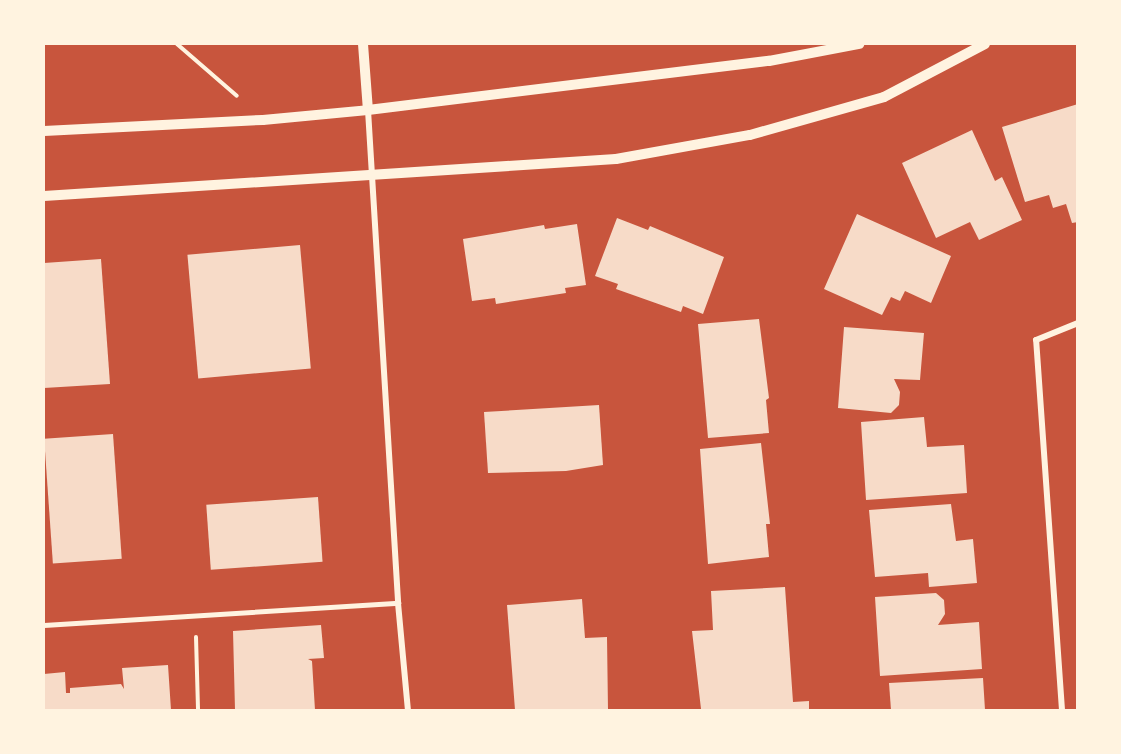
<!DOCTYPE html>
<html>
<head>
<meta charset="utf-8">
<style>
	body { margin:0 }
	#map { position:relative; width:1121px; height:754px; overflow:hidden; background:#c8553d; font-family:"Open Sans",sans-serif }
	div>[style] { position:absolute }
	.building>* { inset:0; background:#f7dbc8; transform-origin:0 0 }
	.path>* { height:4px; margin:-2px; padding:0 2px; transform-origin:2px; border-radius:2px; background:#fff3e0 }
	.service>* { height:4.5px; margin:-2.25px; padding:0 2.25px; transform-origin:2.25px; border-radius:2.25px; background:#fff3e0 }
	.minor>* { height:6px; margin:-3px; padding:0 3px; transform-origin:3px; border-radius:3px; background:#fff3e0 }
	.tertiary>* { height:10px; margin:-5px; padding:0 5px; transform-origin:5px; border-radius:5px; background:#fff3e0 }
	span { translate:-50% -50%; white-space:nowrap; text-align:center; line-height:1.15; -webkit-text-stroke:5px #fff3e0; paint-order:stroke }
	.frame { position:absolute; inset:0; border:45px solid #fff3e0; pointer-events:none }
</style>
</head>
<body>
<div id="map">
	<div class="building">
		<div style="clip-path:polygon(1078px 104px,1078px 222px,1072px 223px,1066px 204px,1053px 208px,1049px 195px,1025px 202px,1002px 127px)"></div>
		<div style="clip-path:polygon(972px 130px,995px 181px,1002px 177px,1022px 220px,979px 240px,970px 222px,936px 238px,902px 163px)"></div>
		<div style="clip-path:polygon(857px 214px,951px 256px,931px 303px,905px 291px,900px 301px,891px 297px,882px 315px,824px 289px)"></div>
		<div style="clip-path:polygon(617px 218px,648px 230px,650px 226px,724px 257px,703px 314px,683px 306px,681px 312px,616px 289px,618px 284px,595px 276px)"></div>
		<div style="clip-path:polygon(577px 224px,586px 285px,565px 288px,566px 293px,496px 304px,495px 298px,472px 301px,463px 239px,544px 225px,545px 229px)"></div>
		<div style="left:300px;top:245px;width:124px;height:113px;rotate:85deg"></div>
		<div style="clip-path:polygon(101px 259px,110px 384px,44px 388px,44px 263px)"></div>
		<div style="clip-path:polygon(759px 319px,769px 398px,766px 400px,769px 433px,708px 438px,698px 324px)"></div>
		<div style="clip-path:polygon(844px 327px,924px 333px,920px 380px,894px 379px,900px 392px,899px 405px,891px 413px,838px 408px)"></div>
		<div style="clip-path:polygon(599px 405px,603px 465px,566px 471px,488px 473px,484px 412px)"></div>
		<div style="clip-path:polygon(924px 417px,927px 447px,964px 445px,967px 493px,866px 500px,861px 422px)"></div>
		<div style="left:113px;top:434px;width:125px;height:69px;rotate:86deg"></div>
		<div style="clip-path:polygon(761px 443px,770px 524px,766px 524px,769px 557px,708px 564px,700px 449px)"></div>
		<div style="left:318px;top:497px;width:65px;height:112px;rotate:86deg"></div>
		<div style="clip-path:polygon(951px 504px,956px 541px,973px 539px,977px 583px,929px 587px,928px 573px,875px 577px,869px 510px)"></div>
		<div style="clip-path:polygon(785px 587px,793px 702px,809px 701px,809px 710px,701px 709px,692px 631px,713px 630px,711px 591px)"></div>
		<div style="clip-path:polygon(936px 593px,944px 600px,945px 614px,938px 625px,979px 622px,982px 669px,880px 676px,875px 597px)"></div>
		<div style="clip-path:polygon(582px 599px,585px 638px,607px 637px,608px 710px,515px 710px,507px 605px)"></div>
		<div style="clip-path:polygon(321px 625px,324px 658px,308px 659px,312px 661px,315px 710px,235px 710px,233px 631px)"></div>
		<div style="clip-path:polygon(168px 665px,171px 710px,44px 710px,44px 674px,65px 672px,66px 693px,70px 693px,70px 688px,121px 684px,124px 689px,122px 668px)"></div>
		<div style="clip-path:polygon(983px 678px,985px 710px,891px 710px,889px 683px)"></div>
	</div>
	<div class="path">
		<div style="left:177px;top:44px;width:79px;rotate:40.9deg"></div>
		<div style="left:196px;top:637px;width:73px;rotate:88.4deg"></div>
	</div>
	<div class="service">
		<div style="left:44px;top:625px;width:355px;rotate:-3.6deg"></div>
	</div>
	<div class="minor">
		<div style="left:368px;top:110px;width:494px;rotate:86.5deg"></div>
		<div style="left:398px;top:603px;width:107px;rotate:84.7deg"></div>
		<div style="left:1062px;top:710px;width:371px;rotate:-94deg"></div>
		<div style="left:1036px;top:340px;width:45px;rotate:-22deg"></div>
	</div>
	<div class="tertiary">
		<div style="left:363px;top:44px;width:66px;rotate:85.7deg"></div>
		<div style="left:44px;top:131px;width:219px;rotate:-2.9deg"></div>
		<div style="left:263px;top:120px;width:105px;rotate:-5.4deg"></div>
		<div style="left:368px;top:110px;width:404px;rotate:-7deg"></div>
		<div style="left:769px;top:61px;width:92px;rotate:-10.7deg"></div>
		<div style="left:44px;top:196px;width:573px;rotate:-3.7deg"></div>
		<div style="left:616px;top:159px;width:136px;rotate:-10.2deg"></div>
		<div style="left:750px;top:135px;width:139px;rotate:-15.8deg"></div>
		<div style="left:884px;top:97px;width:114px;rotate:-27.7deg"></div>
	</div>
	<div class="frame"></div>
</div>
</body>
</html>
